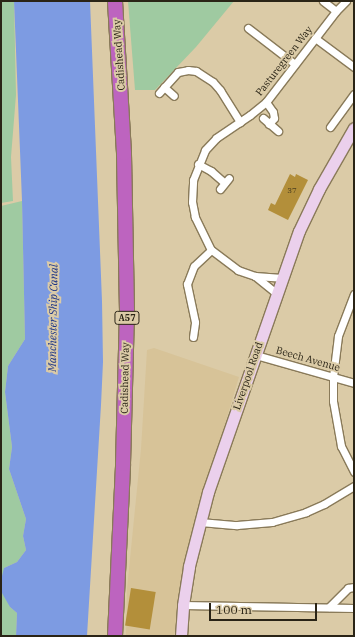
<!DOCTYPE html>
<html>
<head>
<meta charset="utf-8">
<style>
	body { margin:0 }
	#map { position:relative; width:355px; height:637px; overflow:hidden; background:#dbcba7; font-family:"IBM Plex Serif",serif }
	div>[style] { position:absolute }
	.built>* { inset:0; background:#d7c398 }
	.green>* { inset:0; background:#9fcaa1 }
	.water>* { inset:0; background:#7d9be2 }
	.building>* { inset:0; background:#b38f3a; transform-origin:0 0 }
	.roads { filter:drop-shadow(1px 0 #897a59) drop-shadow(-1px 0 #897a59) drop-shadow(0 1px #897a59) drop-shadow(0 -1px #897a59) }
	.street>* { height:7px; margin:-3.5px; padding:0 3.5px; transform-origin:3.5px; border-radius:3.5px; background:#fff }
	.secondary>* { height:11px; margin:-5.5px; padding:0 5.5px; transform-origin:5.5px; border-radius:5.5px; background:#ebd0ec }
	.highway>* { height:14px; margin:-7px; padding:0 7px; transform-origin:7px; border-radius:7px; background:#bd64bf }
	span { translate:-50% -50%; white-space:nowrap; text-align:center; line-height:1.15; -webkit-text-stroke:4px #dbcba7; paint-order:stroke }
	.number-label { font-size:8px; color:#4c3f1f }
	.number-label span { -webkit-text-stroke-width:0 }
	.shield-label span { padding:1px 3px; background:#dbcba7; border:1px solid; border-radius:3px; -webkit-text-stroke-width:0 }
	.shield-label { font-size:9px; color:#2a2416; font-weight:700 }
	.street-label { font-size:10px; color:#2a2416 }
	.water-label { font-size:11px; color:#1b3486; font-style:italic }
	.frame { position:absolute; inset:0; border:2px solid #2a2416; pointer-events:none }
	.scale { position:absolute; left:209px; top:603px; width:108px; height:18px; box-sizing:border-box; border:2px solid #2a2416; border-top:0; padding-left:5px; font-size:12px; line-height:14px; white-space:nowrap; color:#2a2416; -webkit-text-stroke:3px #dbcba7; paint-order:stroke }
</style>
</head>
<body>
<div id="map">
	<div class="built">
		<div style="clip-path:polygon(154px 348px,239px 377px,195px 524px,174px 636px,126px 636px,127px 589px,141px 449px,147px 350px)"></div>
	</div>
	<div class="green">
		<div style="clip-path:polygon(1px 1px,14px 1px,16px 95px,11px 157px,13px 201px,1px 203px)"></div>
		<div style="clip-path:polygon(128px 1px,234px 1px,196px 47px,155px 90px,135px 90px)"></div>
		<div style="clip-path:polygon(22px 201px,25px 339px,8px 366px,5px 392px,12px 447px,9px 469px,26px 519px,23px 536px,26px 550px,17px 562px,4px 568px,10px 607px,17px 613px,16px 636px,1px 636px,1px 206px)"></div>
	</div>
	<div class="water">
		<div style="clip-path:polygon(14px 1px,90px 1px,102px 301px,103px 362px,101px 405px,87px 636px,16px 636px,17px 613px,10px 607px,2px 593px,1px 580px,4px 568px,17px 562px,26px 550px,23px 536px,26px 519px,9px 469px,12px 447px,5px 392px,8px 366px,25px 339px,22px 201px)"></div>
	</div>
	<div class="building">
		<div style="clip-path:polygon(290px 174px,295px 177px,296px 174px,308px 180px,288px 220px,268px 210px,271px 203px,275px 205px)"></div>
		<div style="left:131px;top:588px;width:25px;height:38px;rotate:9deg"></div>
	</div>
	<div class="roads">
		<div class="street">
			<div style="left:323px;top:1px;width:16px;rotate:38deg"></div>
			<div style="left:248px;top:28px;width:59px;rotate:37.5deg"></div>
			<div style="left:315px;top:38px;width:49px;rotate:36.6deg"></div>
			<div style="left:164px;top:87px;width:13px;rotate:42deg"></div>
			<div style="left:159px;top:93px;width:28px;rotate:-48deg"></div>
			<div style="left:178px;top:72px;width:10px;rotate:-11deg"></div>
			<div style="left:188px;top:70px;width:8px;rotate:7deg"></div>
			<div style="left:196px;top:71px;width:20px;rotate:33deg"></div>
			<div style="left:213px;top:82px;width:11px;rotate:49deg"></div>
			<div style="left:220px;top:90px;width:38px;rotate:58deg"></div>
			<div style="left:266px;top:102px;width:12px;rotate:55deg"></div>
			<div style="left:273px;top:112px;width:6px;rotate:81deg"></div>
			<div style="left:274px;top:118px;width:8px;rotate:130deg"></div>
			<div style="left:263px;top:118px;width:20px;rotate:41deg"></div>
			<div style="left:330px;top:127px;width:41px;rotate:-54deg"></div>
			<div style="left:198px;top:164px;width:15px;rotate:28deg"></div>
			<div style="left:211px;top:171px;width:18px;rotate:41deg"></div>
			<div style="left:220px;top:189px;width:14px;rotate:-51deg"></div>
			<div style="left:255px;top:276px;width:27px;rotate:4deg"></div>
			<div style="left:276px;top:293px;width:27px;rotate:-141deg"></div>
			<div style="left:255px;top:276px;width:18px;rotate:-161deg"></div>
			<div style="left:238px;top:270px;width:34px;rotate:-143deg"></div>
			<div style="left:211px;top:250px;width:37px;rotate:-116deg"></div>
			<div style="left:195px;top:217px;width:15px;rotate:-101deg"></div>
			<div style="left:192px;top:202px;width:22px;rotate:-87deg"></div>
			<div style="left:193px;top:180px;width:32px;rotate:-68deg"></div>
			<div style="left:205px;top:150px;width:16px;rotate:-47deg"></div>
			<div style="left:216px;top:138px;width:41px;rotate:-34.1deg"></div>
			<div style="left:250px;top:115px;width:21px;rotate:-39deg"></div>
			<div style="left:266px;top:102px;width:115px;rotate:-52.4deg"></div>
			<div style="left:336px;top:11px;width:14px;rotate:-45deg"></div>
			<div style="left:354px;top:294px;width:45px;rotate:110.9deg"></div>
			<div style="left:338px;top:336px;width:41px;rotate:97deg"></div>
			<div style="left:333px;top:377px;width:24px;rotate:90deg"></div>
			<div style="left:333px;top:401px;width:46px;rotate:79.9deg"></div>
			<div style="left:341px;top:446px;width:29px;rotate:63deg"></div>
			<div style="left:193px;top:337px;width:15px;rotate:-82deg"></div>
			<div style="left:195px;top:322px;width:39px;rotate:-102deg"></div>
			<div style="left:187px;top:284px;width:19px;rotate:-69deg"></div>
			<div style="left:194px;top:266px;width:23px;rotate:-43deg"></div>
			<div style="left:256px;top:355px;width:102px;rotate:15.9deg"></div>
			<div style="left:200px;top:522px;width:37px;rotate:5deg"></div>
			<div style="left:237px;top:525px;width:35px;rotate:-5deg"></div>
			<div style="left:272px;top:522px;width:35px;rotate:-16deg"></div>
			<div style="left:306px;top:512px;width:20px;rotate:-24deg"></div>
			<div style="left:324px;top:504px;width:35px;rotate:-31deg"></div>
			<div style="left:183px;top:605px;width:171px;rotate:1deg"></div>
			<div style="left:329px;top:607px;width:27px;rotate:-45deg"></div>
			<div style="left:348px;top:588px;width:6px;rotate:-9deg"></div>
		</div>
		<div class="secondary">
			<div style="left:181px;top:636px;width:31px;rotate:-86deg"></div>
			<div style="left:183px;top:605px;width:39px;rotate:-81deg"></div>
			<div style="left:189px;top:566px;width:76px;rotate:-75.6deg"></div>
			<div style="left:208px;top:492px;width:276px;rotate:-70.8deg"></div>
			<div style="left:299px;top:231px;width:47px;rotate:-64.5deg"></div>
			<div style="left:319px;top:189px;width:70px;rotate:-60.2deg"></div>
		</div>
		<div class="highway">
			<div style="left:115px;top:636px;width:172px;rotate:-87.3deg"></div>
			<div style="left:123px;top:464px;width:153px;rotate:-88.5deg"></div>
			<div style="left:127px;top:311px;width:158px;rotate:-91.1deg"></div>
			<div style="left:124px;top:153px;width:152px;rotate:-93.4deg"></div>
		</div>
	</div>
	<div class="number-label">
		<span style="left:292px;top:191px">37</span>
	</div>
	<div class="shield-label">
		<span style="left:127px;top:318px">A57</span>
	</div>
	<div class="street-label">
		<span style="left:119px;top:55px;rotate:-94deg">Cadishead Way</span>
		<span style="left:284px;top:61px;rotate:-52deg">Pasturegreen Way</span>
		<span style="left:308px;top:359px;rotate:16deg">Beech Avenue</span>
		<span style="left:248px;top:376px;rotate:-71deg">Liverpool Road</span>
		<span style="left:125px;top:378px;rotate:-89deg">Cadishead Way</span>
	</div>
	<div class="water-label">
		<span style="left:53px;top:318px;rotate:-89deg">Manchester Ship Canal</span>
	</div>
	<div class="frame"></div>
	<div class="scale">100 m</div>
</div>
</body>
</html>
